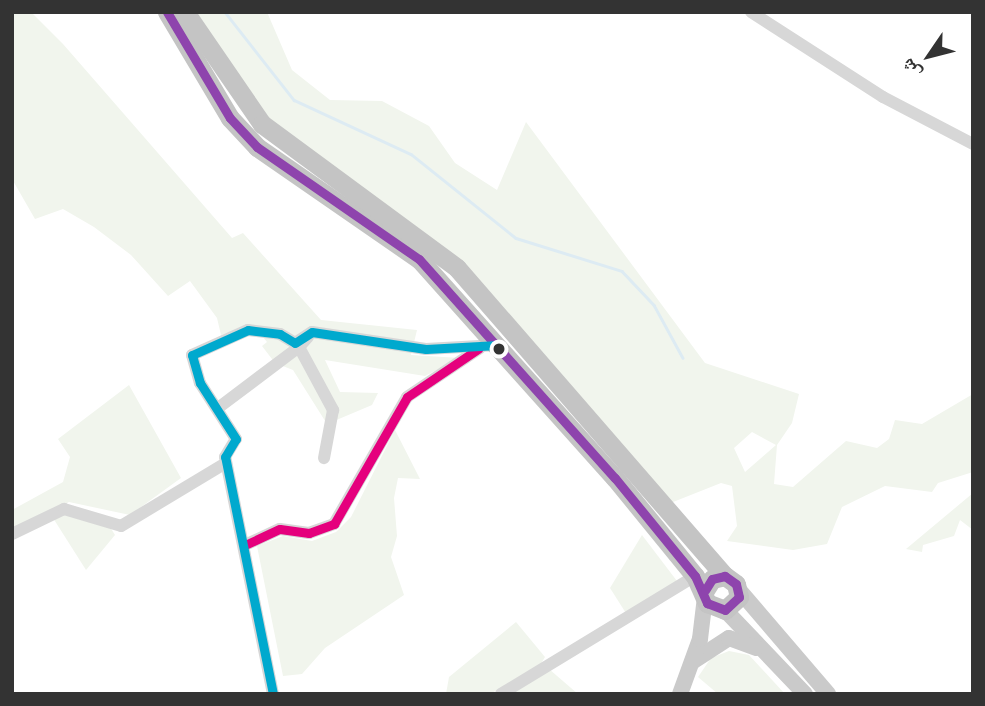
<!DOCTYPE html>
<html>
<head>
<meta charset="utf-8">
<style>
	body { margin:0 }
	#map { position:relative; width:985px; height:706px; overflow:hidden; background:#fff; font-family:"Alegreya Sans","Noto Naskh Arabic",sans-serif }
	div>[style] { position:absolute }
	.green>* { inset:0; background:#f1f5ed }
	.stream>* { height:2.5px; margin:-1.25px; padding:0 1.25px; transform-origin:1.25px; border-radius:1.25px; background:#ddebf3 }
	.minor>* { height:12px; margin:-6px; padding:0 6px; transform-origin:6px; border-radius:6px; background:#d7d7d7 }
	.major>* { height:16px; margin:-8px; padding:0 8px; transform-origin:8px; border-radius:8px; background:#cacaca }
	.highway>* { height:19px; margin:-9.5px; padding:0 9.5px; transform-origin:9.5px; border-radius:9.5px; background:#c4c4c4 }
	.bus-1>* { height:9px; margin:-4.5px; padding:0 4.5px; transform-origin:4.5px; border-radius:4.5px; background:#8e44ad }
	.bus-2>* { height:9px; margin:-4.5px; padding:0 4.5px; transform-origin:4.5px; border-radius:4.5px; background:#e5007d }
	.bus-3>* { height:9px; margin:-4.5px; padding:0 4.5px; transform-origin:4.5px; border-radius:4.5px; background:#00a9ce }
	.dots>* { width:19px; height:19px; translate:-50% -50%; box-sizing:border-box; border:4px solid #fff; border-radius:50% }
	span { translate:-50% -50%; white-space:nowrap; text-align:center; line-height:1.15; -webkit-text-stroke:7px #fff; paint-order:stroke }
	.frame { position:absolute; inset:0; border:14px solid #333; pointer-events:none }
	.north { position:absolute; left:894px; top:21px; width:70px; height:70px; -webkit-text-stroke:5px #fff; paint-order:stroke; rotate:235deg; font-size:19px; font-weight:700; line-height:28px; text-align:center; color:#333 }
	.north::after { content:''; display:block; margin:auto; width:24px; height:32px; background:#333; clip-path:polygon(50% 0,100% 100%,50% 72%,0 100%) }
</style>
</head>
<body>
<div id="map">
	<div class="green">
		<div style="clip-path:polygon(12px 12px,31px 12px,63px 44px,232px 238px,243px 233px,321px 320px,417px 330px,411px 355px,460px 358px,425px 376px,325px 360px,340px 392px,378px 393px,372px 405px,327px 424px,293px 370px,275px 363px,262px 346px,267px 342px,253px 325px,221px 335px,217px 318px,190px 281px,168px 296px,131px 255px,94px 227px,63px 209px,35px 219px,12px 179px)"></div>
		<div style="clip-path:polygon(evenodd,194px 12px,267px 12px,292px 70px,330px 100px,382px 101px,429px 126px,455px 163px,497px 190px,526px 122px,705px 363px,799px 394px,792px 423px,777px 445px,774px 484px,793px 487px,846px 441px,877px 448px,889px 439px,895px 420px,922px 424px,973px 394px,973px 472px,938px 483px,932px 492px,885px 486px,842px 507px,827px 544px,793px 550px,727px 541px,737px 526px,732px 486px,721px 483px,663px 506px,488px 303px,265px 122px,194px 12px,752px 432px,776px 445px,745px 472px,734px 448px,752px 432px)"></div>
		<div style="clip-path:polygon(129px 385px,181px 478px,130px 515px,69px 502px,12px 531px,12px 510px,63px 482px,70px 457px,58px 439px)"></div>
		<div style="clip-path:polygon(395px 430px,420px 479px,398px 478px,394px 498px,397px 536px,391px 557px,404px 595px,325px 648px,302px 674px,283px 676px,257px 546px,283px 536px,312px 541px,336px 532px,351px 517px)"></div>
		<div style="clip-path:polygon(973px 493px,973px 530px,960px 520px,954px 536px,923px 545px,922px 552px,906px 549px)"></div>
		<div style="clip-path:polygon(68px 512px,110px 527px,115px 535px,86px 570px,53px 518px)"></div>
		<div style="clip-path:polygon(642px 535px,680px 585px,629px 618px,610px 588px)"></div>
		<div style="clip-path:polygon(516px 622px,545px 657px,539px 667px,490px 694px,446px 694px,449px 677px)"></div>
		<div style="clip-path:polygon(729px 651px,749px 655px,785px 694px,718px 694px,698px 677px,711px 658px)"></div>
		<div style="clip-path:polygon(549px 669px,578px 694px,510px 694px)"></div>
	</div>
	<div class="stream">
		<div style="left:225px;top:12px;width:112px;rotate:51.9deg"></div>
		<div style="left:294px;top:100px;width:129px;rotate:24.8deg"></div>
		<div style="left:411px;top:154px;width:134px;rotate:38.7deg"></div>
		<div style="left:516px;top:238px;width:111px;rotate:17.3deg"></div>
		<div style="left:622px;top:271px;width:47px;rotate:46.7deg"></div>
		<div style="left:654px;top:305px;width:60px;rotate:61.3deg"></div>
	</div>
	<div class="minor">
		<div style="left:751px;top:12px;width:157px;rotate:32.8deg"></div>
		<div style="left:883px;top:97px;width:102px;rotate:27.6deg"></div>
		<div style="left:308px;top:337px;width:13px;rotate:132deg"></div>
		<div style="left:299px;top:347px;width:72px;rotate:61.6deg"></div>
		<div style="left:333px;top:410px;width:49px;rotate:100.6deg"></div>
		<div style="left:218px;top:408px;width:101px;rotate:-37deg"></div>
		<div style="left:12px;top:534px;width:58px;rotate:-25.7deg"></div>
		<div style="left:64px;top:509px;width:59px;rotate:16.6deg"></div>
		<div style="left:121px;top:526px;width:122px;rotate:-31deg"></div>
		<div style="left:245px;top:545px;width:38px;rotate:-25deg"></div>
		<div style="left:280px;top:529px;width:29px;rotate:8deg"></div>
		<div style="left:309px;top:533px;width:27px;rotate:-20deg"></div>
		<div style="left:334px;top:524px;width:146px;rotate:-60.1deg"></div>
		<div style="left:407px;top:397px;width:88px;rotate:-33.9deg"></div>
		<div style="left:273px;top:694px;width:242px;rotate:-101.4deg"></div>
		<div style="left:225px;top:457px;width:21px;rotate:-59deg"></div>
		<div style="left:236px;top:439px;width:67px;rotate:-122.7deg"></div>
		<div style="left:200px;top:383px;width:29px;rotate:-106deg"></div>
		<div style="left:192px;top:355px;width:61px;rotate:-24.1deg"></div>
		<div style="left:248px;top:330px;width:32px;rotate:7deg"></div>
		<div style="left:280px;top:334px;width:17px;rotate:31deg"></div>
		<div style="left:295px;top:343px;width:20px;rotate:-33deg"></div>
		<div style="left:312px;top:332px;width:115px;rotate:8.5deg"></div>
		<div style="left:426px;top:349px;width:72px;rotate:-3.2deg"></div>
		<div style="left:501px;top:694px;width:227px;rotate:-31.3deg"></div>
	</div>
	<div class="major">
		<div style="left:739px;top:590px;width:137px;rotate:49.4deg"></div>
		<div style="left:725px;top:610px;width:116px;rotate:46.4deg"></div>
		<div style="left:692px;top:662px;width:44px;rotate:-33deg"></div>
		<div style="left:729px;top:638px;width:29px;rotate:20deg"></div>
		<div style="left:680px;top:694px;width:59px;rotate:-70deg"></div>
		<div style="left:700px;top:639px;width:42px;rotate:-83.2deg"></div>
	</div>
	<div class="highway">
		<div style="left:167px;top:12px;width:123px;rotate:59.3deg"></div>
		<div style="left:230px;top:118px;width:40px;rotate:47deg"></div>
		<div style="left:257px;top:147px;width:197px;rotate:34.7deg"></div>
		<div style="left:419px;top:259px;width:294px;rotate:48.2deg"></div>
		<div style="left:615px;top:478px;width:127px;rotate:50.8deg"></div>
		<div style="left:695px;top:576px;width:30px;rotate:66deg"></div>
		<div style="left:707px;top:603px;width:19px;rotate:21deg"></div>
		<div style="left:725px;top:610px;width:19px;rotate:-43deg"></div>
		<div style="left:739px;top:597px;width:13px;rotate:-103deg"></div>
		<div style="left:736px;top:584px;width:14px;rotate:-144deg"></div>
		<div style="left:725px;top:576px;width:13px;rotate:167deg"></div>
		<div style="left:712px;top:579px;width:13px;rotate:122deg"></div>
		<div style="left:185px;top:12px;width:136px;rotate:55.5deg"></div>
		<div style="left:262px;top:124px;width:242px;rotate:36.4deg"></div>
		<div style="left:457px;top:268px;width:408px;rotate:49deg"></div>
	</div>
	<div class="bus-1">
		<div style="left:167px;top:12px;width:123px;rotate:59.3deg"></div>
		<div style="left:230px;top:118px;width:40px;rotate:47deg"></div>
		<div style="left:257px;top:147px;width:197px;rotate:34.7deg"></div>
		<div style="left:419px;top:259px;width:294px;rotate:48.2deg"></div>
		<div style="left:615px;top:478px;width:127px;rotate:50.8deg"></div>
		<div style="left:695px;top:576px;width:30px;rotate:66deg"></div>
		<div style="left:707px;top:603px;width:19px;rotate:21deg"></div>
		<div style="left:725px;top:610px;width:19px;rotate:-43deg"></div>
		<div style="left:739px;top:597px;width:13px;rotate:-103deg"></div>
		<div style="left:736px;top:584px;width:14px;rotate:-144deg"></div>
		<div style="left:725px;top:576px;width:13px;rotate:167deg"></div>
		<div style="left:712px;top:579px;width:13px;rotate:122deg"></div>
	</div>
	<div class="bus-2">
		<div style="left:245px;top:545px;width:38px;rotate:-25deg"></div>
		<div style="left:280px;top:529px;width:29px;rotate:8deg"></div>
		<div style="left:309px;top:533px;width:27px;rotate:-20deg"></div>
		<div style="left:334px;top:524px;width:146px;rotate:-60.1deg"></div>
		<div style="left:407px;top:397px;width:86px;rotate:-34.1deg"></div>
	</div>
	<div class="bus-3">
		<div style="left:273px;top:694px;width:242px;rotate:-101.4deg"></div>
		<div style="left:225px;top:457px;width:21px;rotate:-59deg"></div>
		<div style="left:236px;top:439px;width:67px;rotate:-122.7deg"></div>
		<div style="left:200px;top:383px;width:29px;rotate:-106deg"></div>
		<div style="left:192px;top:355px;width:61px;rotate:-24.1deg"></div>
		<div style="left:248px;top:330px;width:32px;rotate:7deg"></div>
		<div style="left:280px;top:334px;width:17px;rotate:31deg"></div>
		<div style="left:295px;top:343px;width:20px;rotate:-33deg"></div>
		<div style="left:312px;top:332px;width:115px;rotate:8.5deg"></div>
		<div style="left:426px;top:349px;width:72px;rotate:-3.2deg"></div>
	</div>
	<div class="dots">
		<div style="left:499px;top:349px;background:#333"></div>
	</div>
	<div class="frame"></div>
	<div class="north">ش</div>
</div>
</body>
</html>
